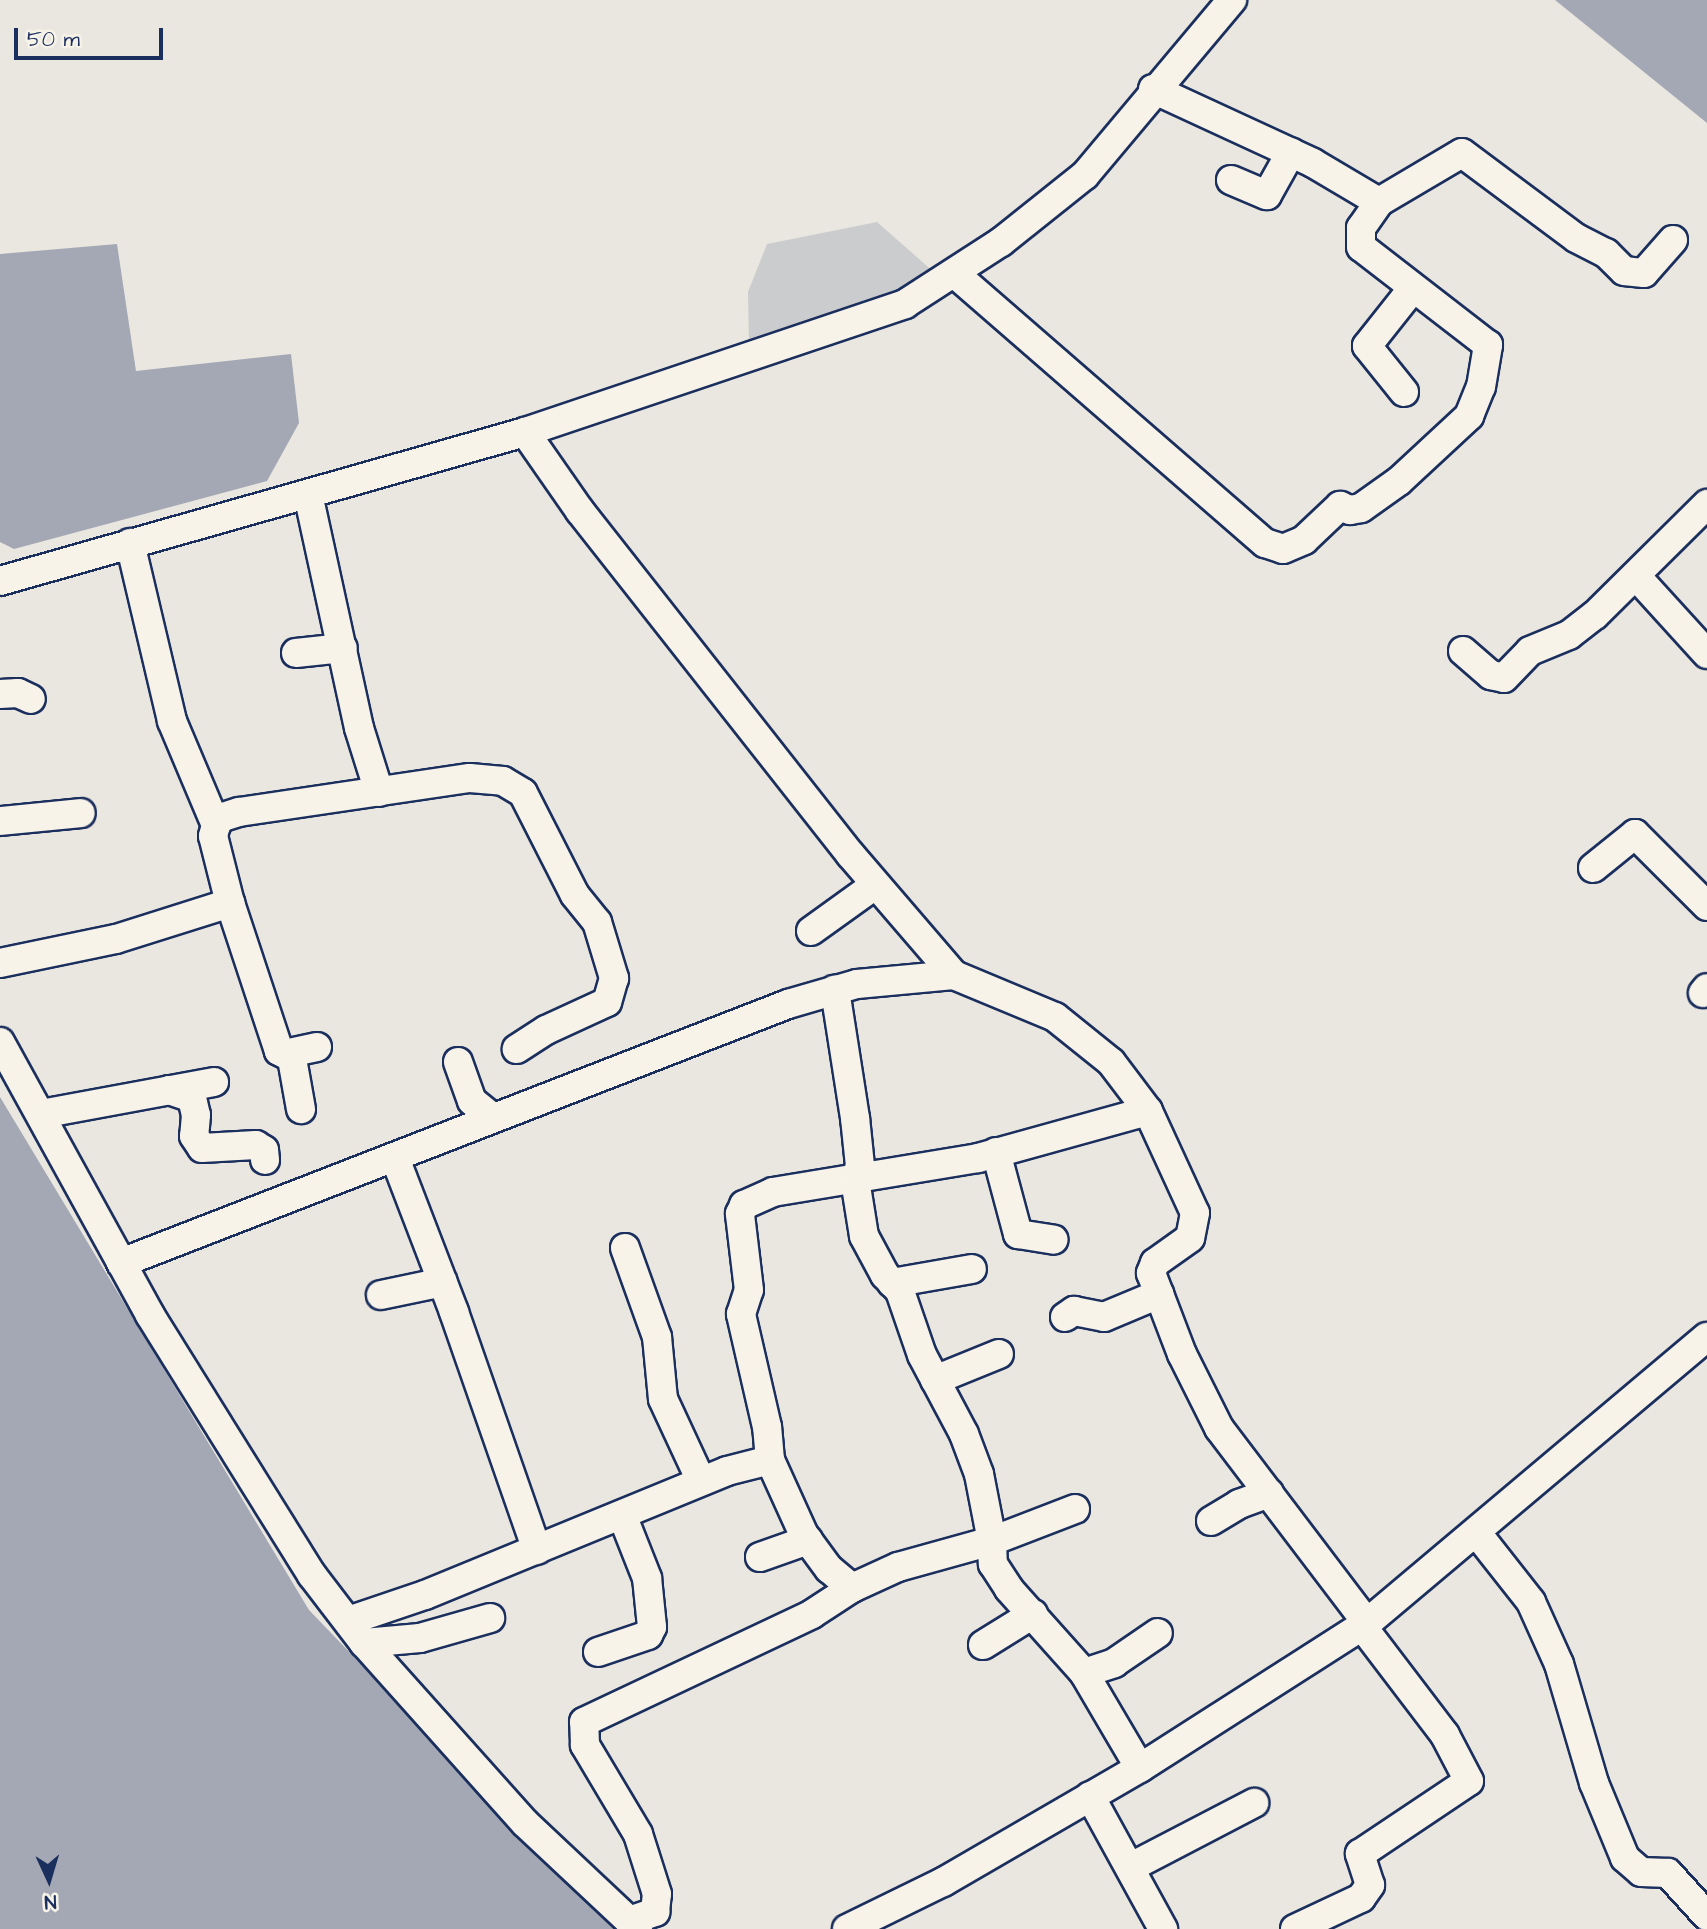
<!DOCTYPE html>
<html>
<head>
<meta charset="utf-8">
<style>
	body { margin:0 }
	#map { position:relative; width:1707px; height:1929px; overflow:hidden; background:#eae7e0; font-family:"Architects Daughter",sans-serif }
	div>[style] { position:absolute }
	.green>* { inset:0; background:#cbcccd }
	.water>* { inset:0; background:#a3a8b4 }
	.roads { filter:drop-shadow(2px 0 #1b2f5e) drop-shadow(-2px 0 #1b2f5e) drop-shadow(0 2px #1b2f5e) drop-shadow(0 -2px #1b2f5e) }
	.minor>* { height:28px; margin:-14px; padding:0 14px; transform-origin:14px; border-radius:14px; background:#f7f3e8 }
	span { translate:-50% -50%; white-space:nowrap; text-align:center; line-height:1.15; -webkit-text-stroke:7px #f7f3e8; paint-order:stroke }
	.north { position:absolute; left:14px; top:1845px; width:70px; height:70px; -webkit-text-stroke:5px #f7f3e8; paint-order:stroke; rotate:176deg; font-size:19px; font-weight:700; line-height:28px; text-align:center; color:#1b2f5e }
	.north::after { content:''; display:block; margin:auto; width:24px; height:32px; background:#1b2f5e; clip-path:polygon(50% 0,100% 100%,50% 72%,0 100%) }
	.scale { position:absolute; left:14px; top:28px; width:149px; height:32px; box-sizing:border-box; border:4px solid #1b2f5e; border-top:0; padding-left:9px; font-size:21px; line-height:24px; white-space:nowrap; color:#1b2f5e; -webkit-text-stroke:5px #f7f3e8; paint-order:stroke }
</style>
</head>
<body>
<div id="map">
	<div class="green">
		<div style="clip-path:polygon(877px 222px,936px 274px,872px 307px,749px 345px,748px 292px,767px 244px)"></div>
	</div>
	<div class="water">
		<div style="clip-path:polygon(1555px 0,1707px 0,1707px 123px)"></div>
		<div style="clip-path:polygon(117px 244px,136px 371px,291px 354px,299px 423px,267px 481px,14px 549px,0 542px,0 254px)"></div>
		<div style="clip-path:polygon(0 1097px,309px 1610px,615px 1929px,0 1929px)"></div>
	</div>
	<div class="roads">
		<div class="minor">
			<div style="left:1153px;top:89px;width:176px;rotate:24.8deg"></div>
			<div style="left:1313px;top:163px;width:77px;rotate:30.6deg"></div>
			<div style="left:1231px;top:180px;width:39px;rotate:23deg"></div>
			<div style="left:1267px;top:195px;width:49px;rotate:-60.8deg"></div>
			<div style="left:954px;top:273px;width:412px;rotate:41deg"></div>
			<div style="left:1265px;top:543px;width:19px;rotate:18deg"></div>
			<div style="left:1283px;top:549px;width:23px;rotate:-23deg"></div>
			<div style="left:1304px;top:540px;width:50px;rotate:-43.4deg"></div>
			<div style="left:1340px;top:506px;width:11px;rotate:22deg"></div>
			<div style="left:1350px;top:510px;width:11px;rotate:-10deg"></div>
			<div style="left:1361px;top:508px;width:47px;rotate:-35.4deg"></div>
			<div style="left:1399px;top:481px;width:96px;rotate:-42.9deg"></div>
			<div style="left:1469px;top:416px;width:31px;rotate:-68deg"></div>
			<div style="left:1481px;top:387px;width:43px;rotate:-80.5deg"></div>
			<div style="left:1488px;top:345px;width:160px;rotate:-142.3deg"></div>
			<div style="left:1361px;top:247px;width:19px;rotate:-90deg"></div>
			<div style="left:1361px;top:228px;width:32px;rotate:-55deg"></div>
			<div style="left:1379px;top:202px;width:96px;rotate:-30.6deg"></div>
			<div style="left:1462px;top:153px;width:142px;rotate:36.7deg"></div>
			<div style="left:1576px;top:238px;width:34px;rotate:27deg"></div>
			<div style="left:1606px;top:253px;width:25px;rotate:45deg"></div>
			<div style="left:1624px;top:271px;width:20px;rotate:6deg"></div>
			<div style="left:1644px;top:273px;width:44px;rotate:-48.7deg"></div>
			<div style="left:1404px;top:392px;width:59px;rotate:-128.8deg"></div>
			<div style="left:1367px;top:346px;width:74px;rotate:-51.6deg"></div>
			<div style="left:525px;top:432px;width:96px;rotate:55.2deg"></div>
			<div style="left:580px;top:511px;width:437px;rotate:51.8deg"></div>
			<div style="left:850px;top:854px;width:160px;rotate:49.3deg"></div>
			<div style="left:308px;top:494px;width:239px;rotate:77.7deg"></div>
			<div style="left:359px;top:728px;width:67px;rotate:72.6deg"></div>
			<div style="left:130px;top:543px;width:183px;rotate:76.7deg"></div>
			<div style="left:172px;top:721px;width:113px;rotate:67.1deg"></div>
			<div style="left:1637px;top:577px;width:104px;rotate:47.7deg"></div>
			<div style="left:0;top:581px;width:546px;rotate:-15.84deg"></div>
			<div style="left:525px;top:432px;width:401px;rotate:-18.6deg"></div>
			<div style="left:905px;top:304px;width:114px;rotate:-32.9deg"></div>
			<div style="left:1001px;top:242px;width:107px;rotate:-38.6deg"></div>
			<div style="left:1085px;top:175px;width:229px;rotate:-50deg"></div>
			<div style="left:1463px;top:651px;width:37px;rotate:41deg"></div>
			<div style="left:1491px;top:675px;width:13px;rotate:13deg"></div>
			<div style="left:1504px;top:678px;width:37px;rotate:-46deg"></div>
			<div style="left:1530px;top:651px;width:42px;rotate:-22.3deg"></div>
			<div style="left:1569px;top:635px;width:33px;rotate:-38deg"></div>
			<div style="left:1595px;top:615px;width:158px;rotate:-44.7deg"></div>
			<div style="left:296px;top:653px;width:47px;rotate:-6.1deg"></div>
			<div style="left:0;top:694px;width:18px;rotate:-3deg"></div>
			<div style="left:18px;top:693px;width:14px;rotate:25deg"></div>
			<div style="left:0;top:821px;width:81px;rotate:-5.6deg"></div>
			<div style="left:1593px;top:868px;width:54px;rotate:-39deg"></div>
			<div style="left:1635px;top:834px;width:102px;rotate:45deg"></div>
			<div style="left:811px;top:931px;width:79px;rotate:-35.7deg"></div>
			<div style="left:0;top:963px;width:118px;rotate:-11.7deg"></div>
			<div style="left:116px;top:939px;width:120px;rotate:-17.5deg"></div>
			<div style="left:1703px;top:993px;width:6px;rotate:-51deg"></div>
			<div style="left:0;top:1042px;width:311px;rotate:61.2deg"></div>
			<div style="left:150px;top:1315px;width:306px;rotate:58.1deg"></div>
			<div style="left:312px;top:1575px;width:86px;rotate:52.6deg"></div>
			<div style="left:364px;top:1643px;width:241px;rotate:48.2deg"></div>
			<div style="left:525px;top:1823px;width:155px;rotate:43.2deg"></div>
			<div style="left:317px;top:1047px;width:33px;rotate:168deg"></div>
			<div style="left:285px;top:1054px;width:7px;rotate:-153deg"></div>
			<div style="left:279px;top:1051px;width:156px;rotate:-108.3deg"></div>
			<div style="left:230px;top:903px;width:69px;rotate:-104.2deg"></div>
			<div style="left:213px;top:836px;width:11px;rotate:-75deg"></div>
			<div style="left:216px;top:825px;width:8px;rotate:-60deg"></div>
			<div style="left:220px;top:818px;width:20px;rotate:-18deg"></div>
			<div style="left:239px;top:812px;width:233px;rotate:-8.4deg"></div>
			<div style="left:470px;top:778px;width:33px;rotate:5deg"></div>
			<div style="left:503px;top:781px;width:23px;rotate:31deg"></div>
			<div style="left:523px;top:793px;width:114px;rotate:63deg"></div>
			<div style="left:575px;top:895px;width:35px;rotate:51deg"></div>
			<div style="left:597px;top:922px;width:59px;rotate:73.1deg"></div>
			<div style="left:614px;top:978px;width:25px;rotate:106deg"></div>
			<div style="left:607px;top:1002px;width:67px;rotate:155.3deg"></div>
			<div style="left:546px;top:1030px;width:35px;rotate:147deg"></div>
			<div style="left:291px;top:1053px;width:57px;rotate:79.9deg"></div>
			<div style="left:458px;top:1062px;width:41px;rotate:70.3deg"></div>
			<div style="left:472px;top:1101px;width:27px;rotate:39deg"></div>
			<div style="left:169px;top:1090px;width:24px;rotate:19deg"></div>
			<div style="left:192px;top:1098px;width:17px;rotate:77deg"></div>
			<div style="left:196px;top:1115px;width:21px;rotate:95deg"></div>
			<div style="left:194px;top:1136px;width:14px;rotate:56deg"></div>
			<div style="left:202px;top:1148px;width:54px;rotate:-3.2deg"></div>
			<div style="left:256px;top:1145px;width:9px;rotate:32deg"></div>
			<div style="left:264px;top:1150px;width:10px;rotate:84deg"></div>
			<div style="left:41px;top:1114px;width:176px;rotate:-10.5deg"></div>
			<div style="left:996px;top:1152px;width:85px;rotate:75deg"></div>
			<div style="left:1018px;top:1234px;width:36px;rotate:9deg"></div>
			<div style="left:395px;top:1158px;width:165px;rotate:69deg"></div>
			<div style="left:454px;top:1312px;width:252px;rotate:70.8deg"></div>
			<div style="left:625px;top:1248px;width:95px;rotate:70.2deg"></div>
			<div style="left:657px;top:1337px;width:62px;rotate:84.5deg"></div>
			<div style="left:663px;top:1399px;width:90px;rotate:65.1deg"></div>
			<div style="left:121px;top:1263px;width:716px;rotate:-21.22deg"></div>
			<div style="left:788px;top:1004px;width:72px;rotate:-16.2deg"></div>
			<div style="left:857px;top:984px;width:97px;rotate:-5.3deg"></div>
			<div style="left:954px;top:975px;width:109px;rotate:22.6deg"></div>
			<div style="left:1055px;top:1017px;width:72px;rotate:38.8deg"></div>
			<div style="left:1111px;top:1062px;width:61px;rotate:52.9deg"></div>
			<div style="left:1148px;top:1111px;width:112px;rotate:65.3deg"></div>
			<div style="left:1195px;top:1213px;width:25px;rotate:101deg"></div>
			<div style="left:1190px;top:1238px;width:43px;rotate:144.5deg"></div>
			<div style="left:1155px;top:1263px;width:11px;rotate:112deg"></div>
			<div style="left:1151px;top:1273px;width:87px;rotate:69.1deg"></div>
			<div style="left:1182px;top:1354px;width:83px;rotate:63.4deg"></div>
			<div style="left:1219px;top:1428px;width:245px;rotate:52.8deg"></div>
			<div style="left:892px;top:1283px;width:81px;rotate:-9.9deg"></div>
			<div style="left:381px;top:1295px;width:63px;rotate:-11.8deg"></div>
			<div style="left:1065px;top:1317px;width:11px;rotate:-34deg"></div>
			<div style="left:1074px;top:1311px;width:31px;rotate:11deg"></div>
			<div style="left:1104px;top:1317px;width:60px;rotate:-22.7deg"></div>
			<div style="left:935px;top:1380px;width:69px;rotate:-22.1deg"></div>
			<div style="left:1075px;top:1509px;width:89px;rotate:158.9deg"></div>
			<div style="left:992px;top:1541px;width:23px;rotate:88deg"></div>
			<div style="left:993px;top:1564px;width:30px;rotate:57deg"></div>
			<div style="left:1009px;top:1589px;width:113px;rotate:48.2deg"></div>
			<div style="left:1084px;top:1673px;width:110px;rotate:59.5deg"></div>
			<div style="left:1211px;top:1521px;width:33px;rotate:-31deg"></div>
			<div style="left:1239px;top:1504px;width:32px;rotate:-20deg"></div>
			<div style="left:1476px;top:1532px;width:89px;rotate:51.8deg"></div>
			<div style="left:1531px;top:1602px;width:68px;rotate:65.7deg"></div>
			<div style="left:1559px;top:1664px;width:124px;rotate:73.6deg"></div>
			<div style="left:1594px;top:1783px;width:81px;rotate:67.5deg"></div>
			<div style="left:1625px;top:1858px;width:21px;rotate:41deg"></div>
			<div style="left:1641px;top:1872px;width:27px;rotate:2deg"></div>
			<div style="left:1668px;top:1873px;width:58px;rotate:47.8deg"></div>
			<div style="left:760px;top:1557px;width:51px;rotate:-19.5deg"></div>
			<div style="left:852px;top:1588px;width:30px;rotate:-140deg"></div>
			<div style="left:829px;top:1569px;width:42px;rotate:-126.3deg"></div>
			<div style="left:804px;top:1535px;width:82px;rotate:-114.4deg"></div>
			<div style="left:770px;top:1460px;width:33px;rotate:-95deg"></div>
			<div style="left:767px;top:1427px;width:116px;rotate:-103deg"></div>
			<div style="left:741px;top:1314px;width:25px;rotate:-72deg"></div>
			<div style="left:749px;top:1290px;width:77px;rotate:-96.8deg"></div>
			<div style="left:740px;top:1214px;width:10px;rotate:-66deg"></div>
			<div style="left:744px;top:1205px;width:32px;rotate:-24deg"></div>
			<div style="left:773px;top:1192px;width:208px;rotate:-9.4deg"></div>
			<div style="left:978px;top:1158px;width:176px;rotate:-15.5deg"></div>
			<div style="left:348px;top:1621px;width:81px;rotate:-18.7deg"></div>
			<div style="left:425px;top:1595px;width:326px;rotate:-22.3deg"></div>
			<div style="left:727px;top:1471px;width:44px;rotate:-14.3deg"></div>
			<div style="left:364px;top:1643px;width:56px;rotate:-5.1deg"></div>
			<div style="left:420px;top:1638px;width:73px;rotate:-15.9deg"></div>
			<div style="left:983px;top:1645px;width:59px;rotate:-31.8deg"></div>
			<div style="left:598px;top:1652px;width:53px;rotate:-18.8deg"></div>
			<div style="left:648px;top:1635px;width:9px;rotate:-63deg"></div>
			<div style="left:652px;top:1627px;width:49px;rotate:-95.8deg"></div>
			<div style="left:647px;top:1578px;width:68px;rotate:-111.6deg"></div>
			<div style="left:1084px;top:1673px;width:32px;rotate:-18deg"></div>
			<div style="left:1114px;top:1663px;width:53px;rotate:-34.3deg"></div>
			<div style="left:1090px;top:1796px;width:152px;rotate:61.2deg"></div>
			<div style="left:1131px;top:1867px;width:139px;rotate:-27.5deg"></div>
			<div style="left:629px;top:1921px;width:28px;rotate:-19deg"></div>
			<div style="left:655px;top:1912px;width:18px;rotate:-84deg"></div>
			<div style="left:657px;top:1894px;width:63px;rotate:-107.6deg"></div>
			<div style="left:638px;top:1834px;width:104px;rotate:-120.8deg"></div>
			<div style="left:585px;top:1745px;width:23px;rotate:-92deg"></div>
			<div style="left:584px;top:1722px;width:252px;rotate:-25.3deg"></div>
			<div style="left:812px;top:1614px;width:48px;rotate:-33deg"></div>
			<div style="left:852px;top:1588px;width:51px;rotate:-24.5deg"></div>
			<div style="left:898px;top:1567px;width:98px;rotate:-15.5deg"></div>
			<div style="left:992px;top:1541px;width:68px;rotate:-101deg"></div>
			<div style="left:979px;top:1474px;width:43px;rotate:-110.6deg"></div>
			<div style="left:964px;top:1434px;width:89px;rotate:-118deg"></div>
			<div style="left:922px;top:1355px;width:68px;rotate:-109deg"></div>
			<div style="left:900px;top:1291px;width:22px;rotate:-133deg"></div>
			<div style="left:885px;top:1275px;width:44px;rotate:-118.3deg"></div>
			<div style="left:864px;top:1236px;width:57px;rotate:-99.1deg"></div>
			<div style="left:855px;top:1180px;width:15px;rotate:-70deg"></div>
			<div style="left:860px;top:1166px;width:48px;rotate:-95.9deg"></div>
			<div style="left:855px;top:1118px;width:130px;rotate:-98.9deg"></div>
			<div style="left:847px;top:1929px;width:107px;rotate:-26.1deg"></div>
			<div style="left:943px;top:1882px;width:228px;rotate:-30.1deg"></div>
			<div style="left:1140px;top:1768px;width:269px;rotate:-32.6deg"></div>
			<div style="left:1367px;top:1623px;width:444px;rotate:-40.1deg"></div>
			<div style="left:1295px;top:1929px;width:73px;rotate:-25.2deg"></div>
			<div style="left:1361px;top:1898px;width:16px;rotate:-55deg"></div>
			<div style="left:1370px;top:1885px;width:33px;rotate:-108deg"></div>
			<div style="left:1360px;top:1854px;width:131px;rotate:-33.8deg"></div>
			<div style="left:1469px;top:1781px;width:52px;rotate:-117.6deg"></div>
			<div style="left:1445px;top:1735px;width:137px;rotate:-127.3deg"></div>
		</div>
	</div>
	<div class="north">N</div>
	<div class="scale">50 m</div>
</div>
</body>
</html>
